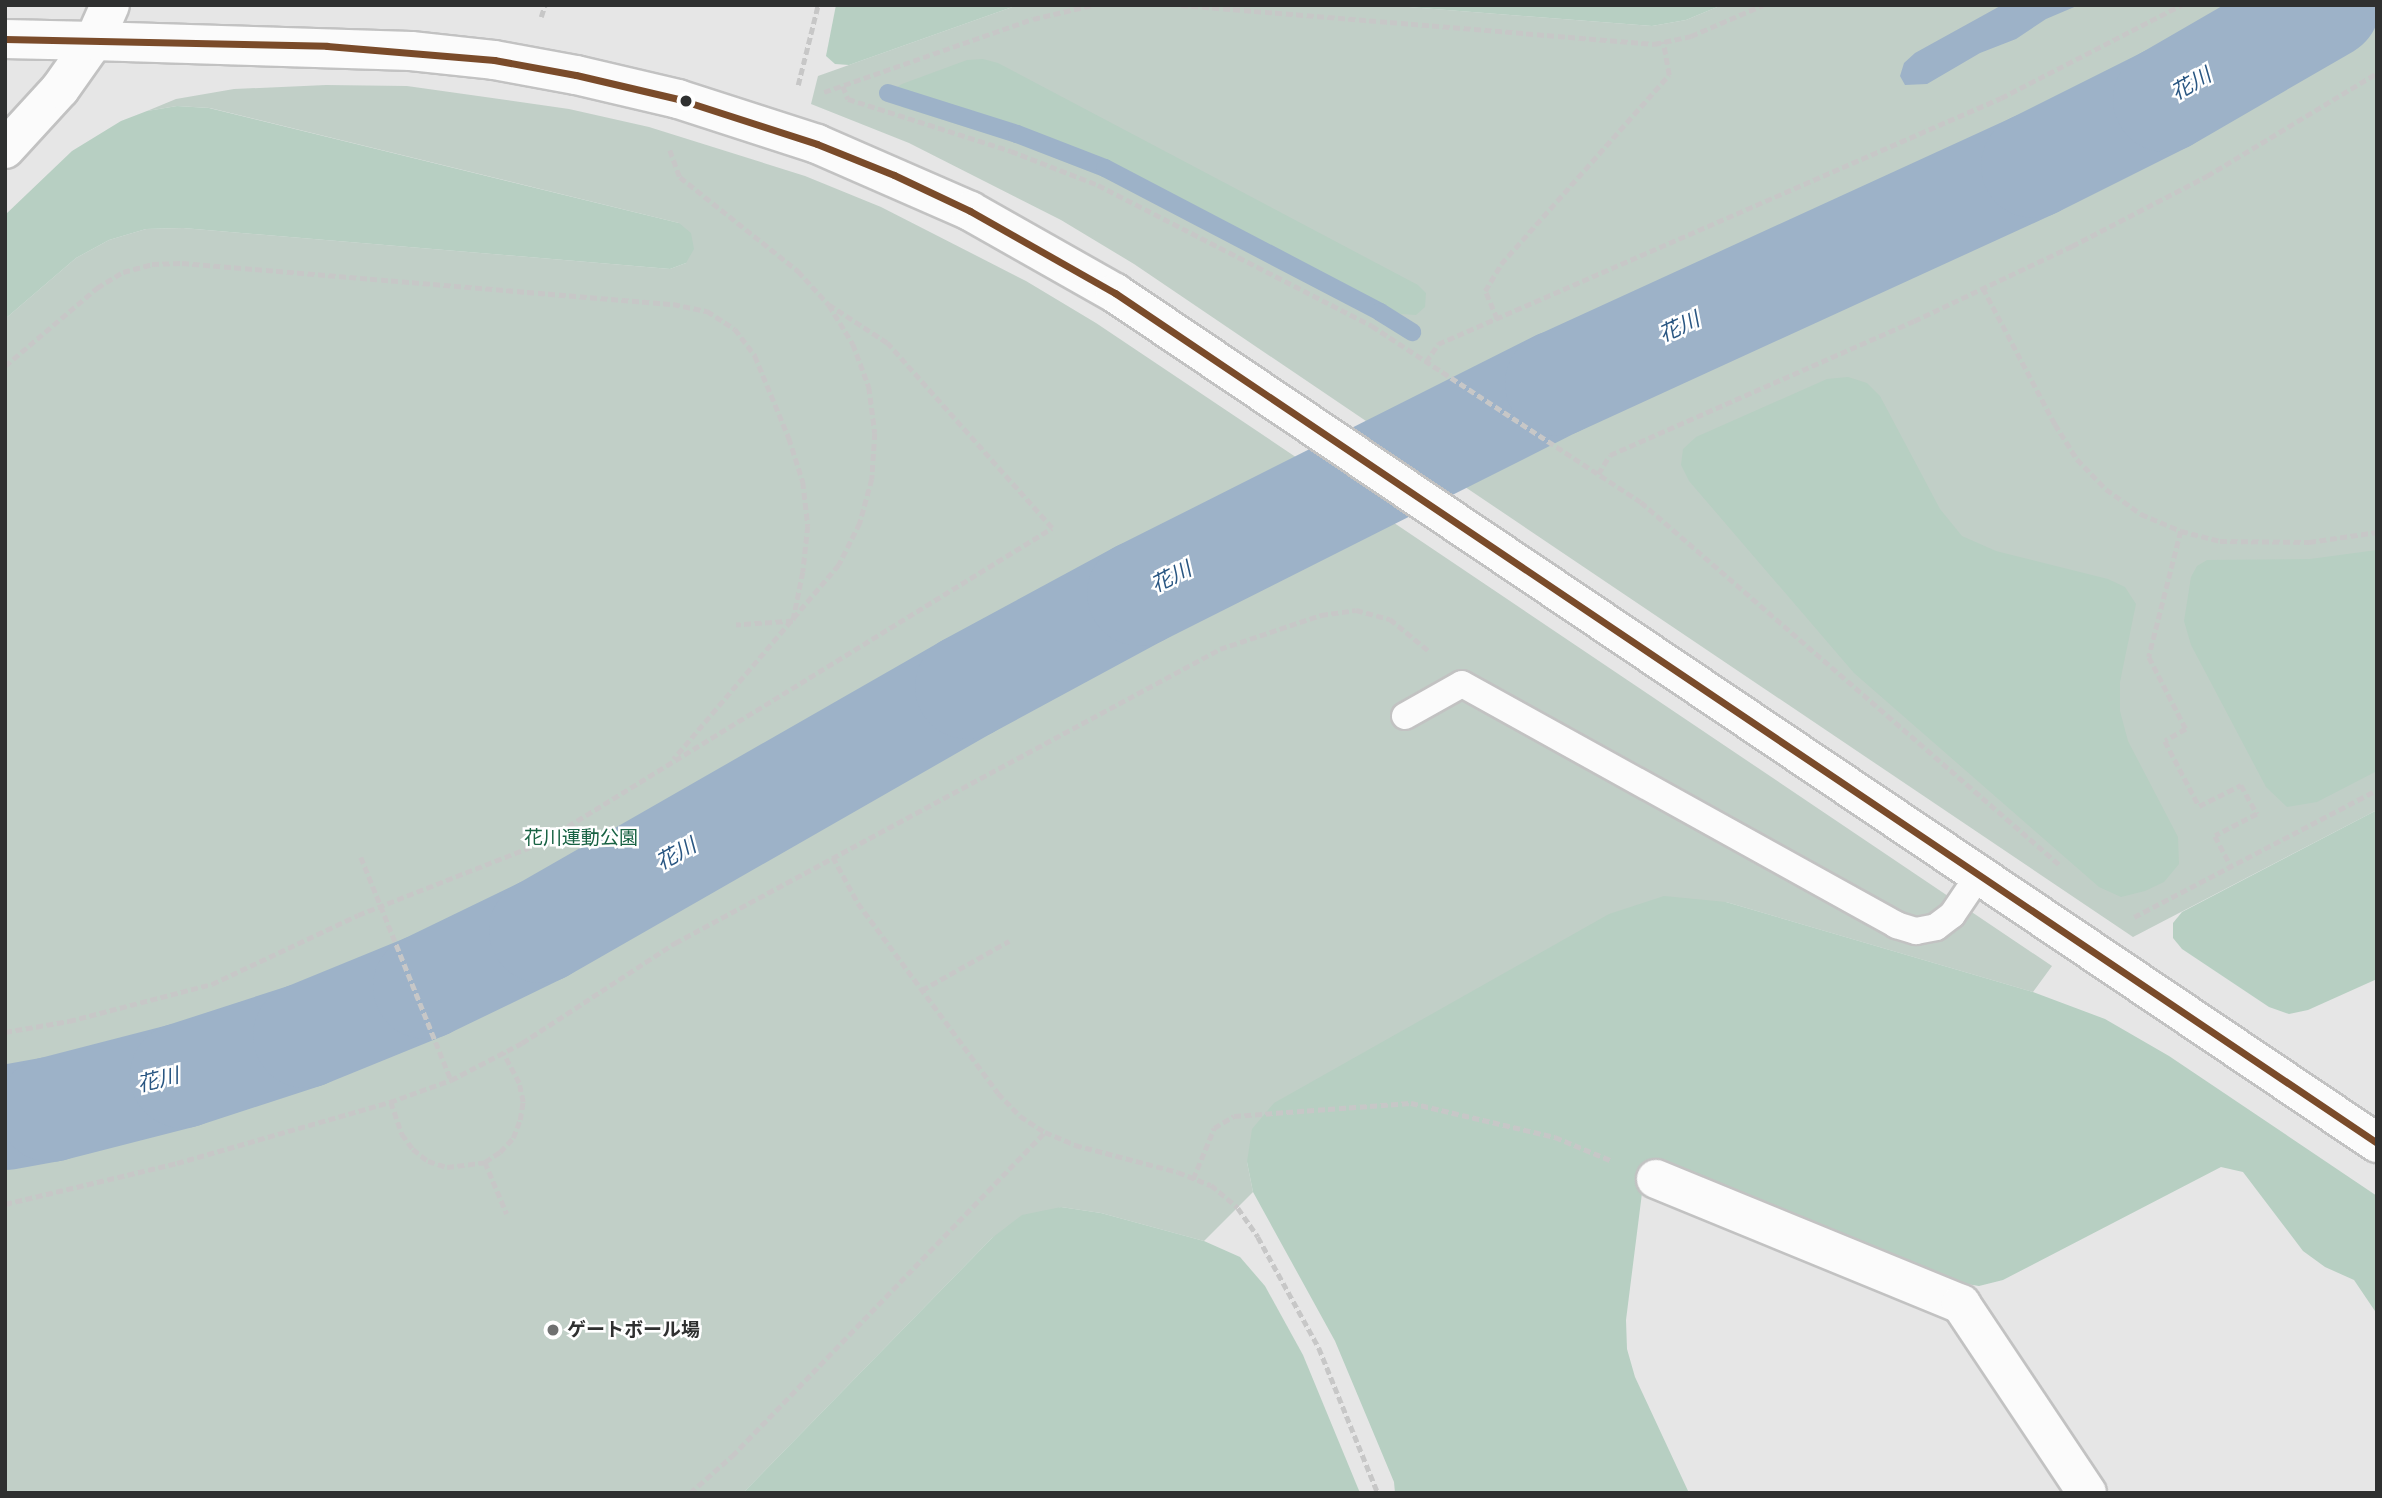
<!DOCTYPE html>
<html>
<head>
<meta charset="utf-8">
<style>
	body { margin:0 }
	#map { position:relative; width:2382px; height:1498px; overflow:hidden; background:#e6e6e6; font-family:Helvetica,"Noto Sans JP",sans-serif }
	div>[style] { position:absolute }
	.green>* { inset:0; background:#c1cfc7 }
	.forest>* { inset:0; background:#b7cfc2 }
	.water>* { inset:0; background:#9db2c8 }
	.stream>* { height:18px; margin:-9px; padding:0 9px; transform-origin:9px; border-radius:9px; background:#9db2c8 }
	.river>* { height:105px; margin:-52.5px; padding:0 52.5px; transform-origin:52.5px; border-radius:52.5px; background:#9db2c8 }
	.path>* { height:4.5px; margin-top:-2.25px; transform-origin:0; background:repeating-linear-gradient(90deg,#c7c7c7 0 7px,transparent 0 10.5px) }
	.roads { filter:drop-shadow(2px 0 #c2c2c2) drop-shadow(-2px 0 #c2c2c2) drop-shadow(0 2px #c2c2c2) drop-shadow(0 -2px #c2c2c2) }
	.lane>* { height:26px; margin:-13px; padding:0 13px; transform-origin:13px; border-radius:13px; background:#fbfbfb }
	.street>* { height:38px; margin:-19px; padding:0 19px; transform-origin:19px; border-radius:19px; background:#fbfbfb }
	.secondary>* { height:38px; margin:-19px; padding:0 19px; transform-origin:19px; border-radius:19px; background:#fbfbfb }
	.bus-1>* { height:7px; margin:-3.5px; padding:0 3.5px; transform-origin:3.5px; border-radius:3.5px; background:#7a4b2a }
	.dots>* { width:19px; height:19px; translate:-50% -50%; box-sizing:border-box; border:4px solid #fff; border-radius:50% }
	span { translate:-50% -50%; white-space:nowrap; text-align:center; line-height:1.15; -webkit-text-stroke:5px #fff; paint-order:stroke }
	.park-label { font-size:19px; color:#186243 }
	.poi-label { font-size:19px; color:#2f3030; font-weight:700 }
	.left { translate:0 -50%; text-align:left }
	.water-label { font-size:21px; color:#295682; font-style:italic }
	.frame { position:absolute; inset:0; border:7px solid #2f3030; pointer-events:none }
</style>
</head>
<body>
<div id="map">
	<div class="green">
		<div style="clip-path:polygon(1018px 5px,1383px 5px,1652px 26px,1686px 20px,1722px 5px,2377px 5px,2377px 810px,2133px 937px,1431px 464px,1360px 500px,2052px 966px,2033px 992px,1726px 902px,1247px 1162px,1253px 1192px,1204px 1241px,1101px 1213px,1061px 1207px,992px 1238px,743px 1493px,5px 1493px,5px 319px,76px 258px,109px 240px,146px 229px,183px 228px,670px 269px,686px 263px,679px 223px,210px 108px,177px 106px,147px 111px,176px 99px,234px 89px,326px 85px,407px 86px,569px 109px,649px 127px,805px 176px,881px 207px,1026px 281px,1096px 323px,1327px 478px,1397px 442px,1134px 264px,1061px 220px,909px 143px,811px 104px,818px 76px)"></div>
	</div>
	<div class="forest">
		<div style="clip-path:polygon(836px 5px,1018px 5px,849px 65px,835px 64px,826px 56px)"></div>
		<div style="clip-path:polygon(1383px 5px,1722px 5px,1686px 20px,1652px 26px)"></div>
		<div style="clip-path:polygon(983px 59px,998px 63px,1418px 285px,1426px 293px,1425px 307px,1416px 315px,1401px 314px,1255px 237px,1195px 222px,1101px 176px,1014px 142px,902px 107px,894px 100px,894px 89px,902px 84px,967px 60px)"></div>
		<div style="clip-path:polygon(177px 106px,209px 108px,679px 223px,691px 233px,694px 249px,686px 263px,670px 269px,183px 228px,146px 229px,109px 240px,76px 258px,5px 319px,5px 215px,72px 151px,121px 121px,147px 111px)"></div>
		<div style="clip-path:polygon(1848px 377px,1867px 383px,1880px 396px,1940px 509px,1962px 536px,1996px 551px,2108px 579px,2125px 587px,2136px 604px,2120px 682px,2120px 711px,2128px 741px,2178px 837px,2179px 864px,2164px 882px,2145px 891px,2121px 897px,2099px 887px,1854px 673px,1689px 481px,1681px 465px,1683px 449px,1696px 437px,1827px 379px)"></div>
		<div style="clip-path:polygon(2377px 550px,2377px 771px,2317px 802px,2287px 807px,2266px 787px,2191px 645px,2184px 621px,2191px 577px,2197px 566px,2207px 560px,2310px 559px)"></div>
		<div style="clip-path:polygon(2377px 810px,2377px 979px,2308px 1010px,2289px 1014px,2269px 1007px,2182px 949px,2173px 938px,2173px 923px,2182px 912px)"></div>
		<div style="clip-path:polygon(1664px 896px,1726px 902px,2033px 992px,2105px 1019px,2169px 1056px,2377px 1196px,2377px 1314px,2354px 1280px,2325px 1267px,2303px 1251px,2243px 1172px,2221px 1167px,2003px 1280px,1979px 1286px,1954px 1282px,1650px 1177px,1642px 1193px,1626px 1320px,1627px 1349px,1635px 1377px,1689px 1493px,1395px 1493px,1394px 1482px,1335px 1341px,1253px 1192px,1247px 1162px,1252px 1129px,1274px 1103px,1609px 914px)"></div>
		<div style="clip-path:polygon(1061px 1207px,1101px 1213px,1204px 1241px,1240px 1257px,1265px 1286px,1303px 1355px,1360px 1493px,743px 1493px,992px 1238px,1022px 1215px)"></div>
	</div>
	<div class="water">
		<div style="clip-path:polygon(2002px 5px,2079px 5px,2046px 19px,2016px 39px,1980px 53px,1927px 84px,1905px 85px,1900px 76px,1904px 63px,1915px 53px)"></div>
		<div style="clip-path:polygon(43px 1070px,57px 1147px,5px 1145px,5px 1086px)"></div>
	</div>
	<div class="stream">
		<div style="left:888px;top:93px;width:135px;rotate:17.6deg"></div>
		<div style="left:1017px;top:134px;width:94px;rotate:21.1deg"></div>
		<div style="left:1105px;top:168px;width:310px;rotate:27.6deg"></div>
		<div style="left:1380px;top:312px;width:38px;rotate:32deg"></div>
		<div style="left:1481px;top:377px;width:44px;rotate:33deg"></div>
	</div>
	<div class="river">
		<div style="left:5px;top:1117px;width:46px;rotate:-10.1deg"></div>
		<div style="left:50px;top:1109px;width:136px;rotate:-14.4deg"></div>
		<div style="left:182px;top:1075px;width:129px;rotate:-18deg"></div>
		<div style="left:305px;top:1035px;width:130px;rotate:-22.2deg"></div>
		<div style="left:425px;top:986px;width:129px;rotate:-25.8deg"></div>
		<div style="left:541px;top:930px;width:491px;rotate:-29.8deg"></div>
		<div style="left:967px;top:686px;width:196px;rotate:-28.4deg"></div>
		<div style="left:1139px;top:593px;width:468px;rotate:-26.7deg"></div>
		<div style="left:1557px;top:383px;width:524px;rotate:-24.61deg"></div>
		<div style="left:2033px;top:165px;width:148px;rotate:-26.6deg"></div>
		<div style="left:2165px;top:99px;width:187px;rotate:-30.1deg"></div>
	</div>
	<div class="path">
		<div style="left:1181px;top:5px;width:475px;rotate:4.7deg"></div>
		<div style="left:1654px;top:44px;width:38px;rotate:-12deg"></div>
		<div style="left:1691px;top:36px;width:78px;rotate:-23.3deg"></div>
		<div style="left:541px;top:17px;width:13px;rotate:-72deg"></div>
		<div style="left:798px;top:85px;width:82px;rotate:-76deg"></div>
		<div style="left:843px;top:86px;width:14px;rotate:69deg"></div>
		<div style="left:848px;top:99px;width:171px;rotate:17.7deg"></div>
		<div style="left:1011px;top:151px;width:93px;rotate:21.3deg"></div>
		<div style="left:1098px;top:185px;width:308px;rotate:27.2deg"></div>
		<div style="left:1372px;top:326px;width:321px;rotate:33.2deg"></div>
		<div style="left:1641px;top:502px;width:556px;rotate:40.91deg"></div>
		<div style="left:824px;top:92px;width:221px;rotate:-19.3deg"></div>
		<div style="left:1033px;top:19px;width:61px;rotate:-13.3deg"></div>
		<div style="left:670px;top:150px;width:29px;rotate:70deg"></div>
		<div style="left:680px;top:177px;width:151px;rotate:38.5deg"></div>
		<div style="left:798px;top:271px;width:46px;rotate:47.6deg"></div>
		<div style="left:829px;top:305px;width:46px;rotate:58.4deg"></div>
		<div style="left:853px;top:344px;width:46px;rotate:69.6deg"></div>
		<div style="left:869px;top:387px;width:46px;rotate:82.6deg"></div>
		<div style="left:875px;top:433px;width:46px;rotate:93.7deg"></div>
		<div style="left:872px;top:479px;width:46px;rotate:105.3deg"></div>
		<div style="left:860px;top:523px;width:47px;rotate:116.6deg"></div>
		<div style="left:839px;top:565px;width:255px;rotate:130.4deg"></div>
		<div style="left:1983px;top:288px;width:154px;rotate:62.1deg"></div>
		<div style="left:2055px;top:424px;width:41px;rotate:57.8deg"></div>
		<div style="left:2077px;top:459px;width:42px;rotate:46deg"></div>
		<div style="left:2106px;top:489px;width:43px;rotate:35.5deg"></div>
		<div style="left:2141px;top:514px;width:43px;rotate:23deg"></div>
		<div style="left:2181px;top:531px;width:40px;rotate:14.4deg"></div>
		<div style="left:2220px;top:541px;width:89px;rotate:0.6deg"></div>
		<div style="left:2309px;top:542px;width:69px;rotate:-8.4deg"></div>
		<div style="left:1497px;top:319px;width:30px;rotate:-113deg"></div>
		<div style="left:1485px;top:291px;width:31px;rotate:-59deg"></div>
		<div style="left:1501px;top:264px;width:253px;rotate:-48.4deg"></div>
		<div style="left:1669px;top:75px;width:34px;rotate:-100deg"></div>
		<div style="left:1426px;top:362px;width:22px;rotate:-56deg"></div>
		<div style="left:1438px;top:344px;width:614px;rotate:-23.6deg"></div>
		<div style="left:2001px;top:98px;width:203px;rotate:-27.3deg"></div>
		<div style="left:5px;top:366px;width:121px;rotate:-40.3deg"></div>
		<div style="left:97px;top:288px;width:31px;rotate:-32deg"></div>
		<div style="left:123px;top:272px;width:30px;rotate:-15deg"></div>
		<div style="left:152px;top:264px;width:30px;rotate:-2deg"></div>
		<div style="left:182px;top:263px;width:493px;rotate:4.8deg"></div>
		<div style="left:673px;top:304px;width:35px;rotate:12deg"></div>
		<div style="left:707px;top:311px;width:33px;rotate:33deg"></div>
		<div style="left:735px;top:329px;width:34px;rotate:53deg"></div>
		<div style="left:755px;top:356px;width:89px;rotate:67.5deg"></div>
		<div style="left:789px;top:438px;width:46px;rotate:72.3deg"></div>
		<div style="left:803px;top:482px;width:44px;rotate:83.5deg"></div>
		<div style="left:808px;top:526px;width:46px;rotate:96.2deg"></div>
		<div style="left:803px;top:572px;width:50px;rotate:101.5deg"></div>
		<div style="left:793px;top:621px;width:57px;rotate:176deg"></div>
		<div style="left:1598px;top:474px;width:22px;rotate:-58deg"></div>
		<div style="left:1610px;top:455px;width:332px;rotate:-23.8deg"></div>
		<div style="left:1914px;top:321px;width:175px;rotate:-25.4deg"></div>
		<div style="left:2072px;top:246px;width:152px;rotate:-27.4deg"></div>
		<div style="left:2207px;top:176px;width:199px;rotate:-31.2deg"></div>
		<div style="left:2181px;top:531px;width:130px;rotate:104.3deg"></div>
		<div style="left:2149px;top:657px;width:81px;rotate:62.8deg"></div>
		<div style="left:2186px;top:729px;width:24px;rotate:150deg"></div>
		<div style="left:2165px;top:741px;width:73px;rotate:62.4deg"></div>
		<div style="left:2199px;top:806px;width:47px;rotate:-26.6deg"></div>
		<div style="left:2241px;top:785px;width:33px;rotate:61deg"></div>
		<div style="left:2257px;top:814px;width:47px;rotate:152.4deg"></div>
		<div style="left:2215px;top:836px;width:34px;rotate:62deg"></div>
		<div style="left:361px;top:857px;width:240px;rotate:68deg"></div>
		<div style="left:833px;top:857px;width:52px;rotate:61.5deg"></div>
		<div style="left:858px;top:903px;width:236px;rotate:53.6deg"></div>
		<div style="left:998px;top:1093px;width:32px;rotate:46deg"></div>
		<div style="left:1020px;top:1116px;width:30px;rotate:33deg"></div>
		<div style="left:1045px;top:1132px;width:33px;rotate:23deg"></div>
		<div style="left:1075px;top:1145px;width:106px;rotate:14.7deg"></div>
		<div style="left:1178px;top:1172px;width:35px;rotate:22deg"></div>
		<div style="left:1211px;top:1185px;width:35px;rotate:40deg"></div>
		<div style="left:1238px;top:1208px;width:35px;rotate:55deg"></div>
		<div style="left:1258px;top:1237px;width:127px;rotate:61.2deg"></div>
		<div style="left:1319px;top:1348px;width:157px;rotate:67.9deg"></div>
		<div style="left:2134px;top:917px;width:274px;rotate:-27.6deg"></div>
		<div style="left:922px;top:990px;width:100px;rotate:-29.4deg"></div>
		<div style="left:5px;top:1032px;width:65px;rotate:-9.8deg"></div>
		<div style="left:69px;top:1021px;width:148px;rotate:-14.5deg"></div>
		<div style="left:212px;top:984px;width:161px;rotate:-25.3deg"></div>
		<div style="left:358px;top:915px;width:197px;rotate:-21.5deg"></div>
		<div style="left:541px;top:843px;width:600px;rotate:-31.65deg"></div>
		<div style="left:1052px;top:528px;width:248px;rotate:-131.7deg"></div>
		<div style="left:887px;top:343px;width:69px;rotate:-146.8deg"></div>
		<div style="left:391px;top:1102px;width:34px;rotate:71deg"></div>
		<div style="left:402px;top:1134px;width:19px;rotate:54deg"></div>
		<div style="left:413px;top:1149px;width:19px;rotate:39deg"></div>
		<div style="left:428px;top:1161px;width:20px;rotate:18deg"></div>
		<div style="left:447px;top:1167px;width:38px;rotate:-7deg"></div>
		<div style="left:485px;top:1162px;width:18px;rotate:-34deg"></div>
		<div style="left:500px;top:1152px;width:19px;rotate:-47deg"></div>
		<div style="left:513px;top:1138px;width:19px;rotate:-69deg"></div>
		<div style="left:520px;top:1120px;width:18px;rotate:-81deg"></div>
		<div style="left:523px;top:1102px;width:19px;rotate:-102deg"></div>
		<div style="left:519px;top:1083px;width:34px;rotate:-118deg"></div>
		<div style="left:485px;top:1162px;width:56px;rotate:67.1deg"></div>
		<div style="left:1193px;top:1179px;width:55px;rotate:-67.6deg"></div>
		<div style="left:1214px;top:1128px;width:23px;rotate:-31deg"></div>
		<div style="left:1234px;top:1116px;width:177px;rotate:-4.2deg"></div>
		<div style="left:1411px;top:1103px;width:148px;rotate:13.3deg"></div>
		<div style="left:1555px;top:1137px;width:60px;rotate:22.7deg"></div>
		<div style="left:5px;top:1204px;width:177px;rotate:-13.4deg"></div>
		<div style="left:177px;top:1163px;width:222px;rotate:-16deg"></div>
		<div style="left:390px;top:1102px;width:65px;rotate:-19.8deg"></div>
		<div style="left:451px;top:1080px;width:80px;rotate:-27.5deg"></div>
		<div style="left:522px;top:1043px;width:183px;rotate:-33.2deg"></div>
		<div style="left:675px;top:943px;width:619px;rotate:-28.34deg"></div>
		<div style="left:1220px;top:649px;width:107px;rotate:-18.6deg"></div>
		<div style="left:1321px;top:615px;width:35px;rotate:-8deg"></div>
		<div style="left:1356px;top:610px;width:35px;rotate:15deg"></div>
		<div style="left:1390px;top:619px;width:50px;rotate:39.4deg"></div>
		<div style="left:690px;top:1493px;width:56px;rotate:-41.4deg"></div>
		<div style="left:732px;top:1456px;width:450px;rotate:-46deg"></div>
	</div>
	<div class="roads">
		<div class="lane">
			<div style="left:1405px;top:716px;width:65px;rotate:-29.3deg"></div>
			<div style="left:1462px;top:684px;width:496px;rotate:29deg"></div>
			<div style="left:1896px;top:925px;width:21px;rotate:17deg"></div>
			<div style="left:1916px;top:931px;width:20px;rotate:-11deg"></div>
			<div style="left:1936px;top:927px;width:20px;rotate:-37deg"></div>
			<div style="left:1952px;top:915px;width:48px;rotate:-56deg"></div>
		</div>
		<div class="street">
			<div style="left:5px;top:39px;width:89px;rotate:1.3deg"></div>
			<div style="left:1656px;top:1179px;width:330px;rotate:22.3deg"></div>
			<div style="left:1961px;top:1304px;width:227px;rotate:56.3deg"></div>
		</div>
		<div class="secondary">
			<div style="left:94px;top:41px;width:317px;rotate:1.8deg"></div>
			<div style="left:411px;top:51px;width:83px;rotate:6.2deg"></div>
			<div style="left:494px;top:60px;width:83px;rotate:10.4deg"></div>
			<div style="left:576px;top:75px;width:105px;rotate:13.2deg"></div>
			<div style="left:678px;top:99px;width:146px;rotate:17.9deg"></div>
			<div style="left:817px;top:144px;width:167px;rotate:23.6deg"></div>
			<div style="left:970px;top:211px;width:167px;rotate:29.5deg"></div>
			<div style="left:1115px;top:293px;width:1522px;rotate:33.96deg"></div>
			<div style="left:5px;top:149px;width:81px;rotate:-47.5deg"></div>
			<div style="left:60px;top:89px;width:59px;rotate:-54.7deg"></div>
			<div style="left:94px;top:41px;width:39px;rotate:-66deg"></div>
		</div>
	</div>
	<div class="bus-1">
		<div style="left:5px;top:39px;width:322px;rotate:1.2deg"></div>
		<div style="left:327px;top:46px;width:168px;rotate:4.8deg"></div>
		<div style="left:494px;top:60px;width:83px;rotate:10.4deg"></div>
		<div style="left:576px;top:75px;width:105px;rotate:13.2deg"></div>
		<div style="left:678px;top:99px;width:146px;rotate:17.9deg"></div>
		<div style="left:817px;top:144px;width:83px;rotate:21.9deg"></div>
		<div style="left:894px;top:175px;width:84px;rotate:25.3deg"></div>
		<div style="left:970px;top:211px;width:167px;rotate:29.5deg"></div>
		<div style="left:1115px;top:293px;width:1522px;rotate:33.96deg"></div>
	</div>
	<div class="dots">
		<div style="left:686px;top:101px;background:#2f3030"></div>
		<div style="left:553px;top:1330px;background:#6f7070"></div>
	</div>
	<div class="park-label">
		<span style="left:581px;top:838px">花川運動公園</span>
	</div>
	<div class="poi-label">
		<span class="left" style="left:567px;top:1330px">ゲートボール場</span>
	</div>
	<div class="water-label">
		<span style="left:2191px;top:84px;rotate:-30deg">花川</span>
		<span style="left:1679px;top:327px;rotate:-25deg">花川</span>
		<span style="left:1171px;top:577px;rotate:-27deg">花川</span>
		<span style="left:676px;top:854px;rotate:-29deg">花川</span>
		<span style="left:158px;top:1080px;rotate:-14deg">花川</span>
	</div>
	<div class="frame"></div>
</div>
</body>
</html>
